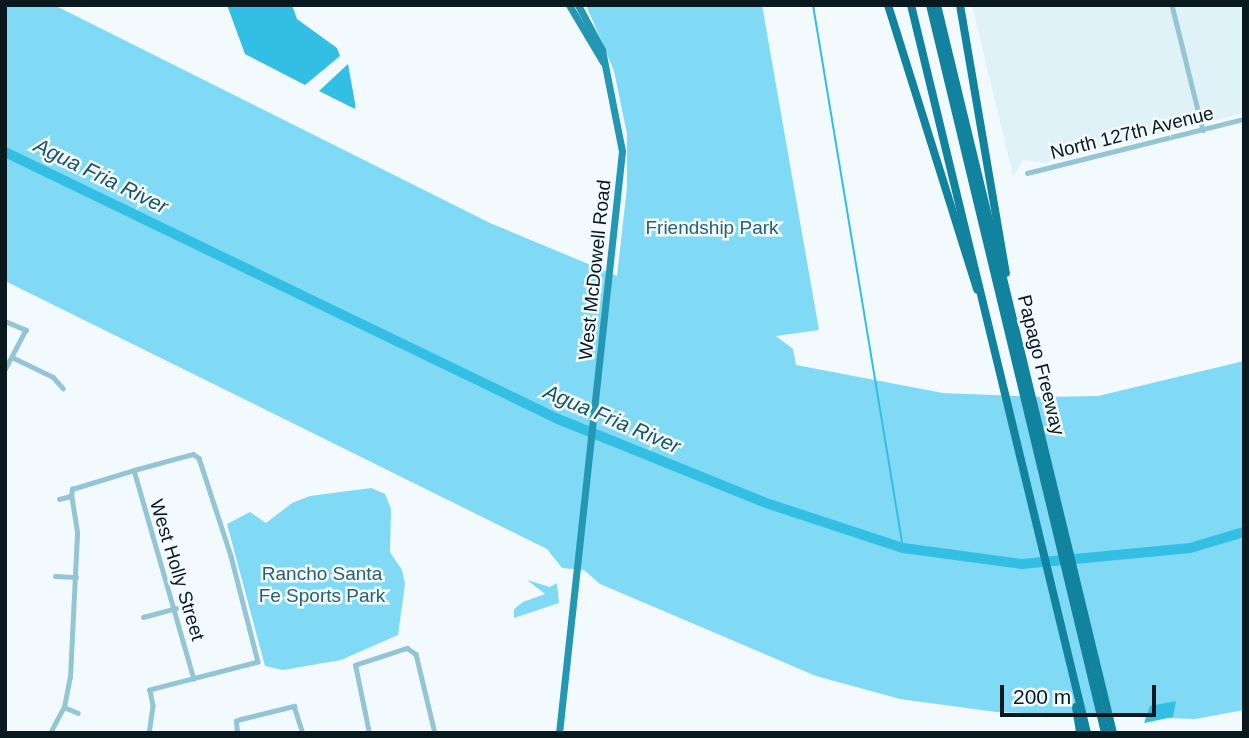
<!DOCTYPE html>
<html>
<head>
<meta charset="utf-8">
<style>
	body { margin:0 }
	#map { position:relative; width:1249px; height:738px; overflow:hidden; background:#f3fafd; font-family:Helvetica,sans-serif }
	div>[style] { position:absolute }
	.built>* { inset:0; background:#dff2f8 }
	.green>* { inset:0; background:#80daf6 }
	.water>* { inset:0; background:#33bee3 }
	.stream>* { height:2px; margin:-1px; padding:0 1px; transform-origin:1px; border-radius:1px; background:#33bee3 }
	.river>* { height:10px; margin:-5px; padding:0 5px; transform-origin:5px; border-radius:5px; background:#33bee3 }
	.minor>* { height:4.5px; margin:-2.25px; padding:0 2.25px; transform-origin:2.25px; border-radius:2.25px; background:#94c5d5 }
	.primary>* { height:7px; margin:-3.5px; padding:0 3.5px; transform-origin:3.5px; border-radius:3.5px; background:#2497b5 }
	.motorway>* { height:8px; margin:-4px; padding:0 4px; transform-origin:4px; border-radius:4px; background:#12839f }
	span { translate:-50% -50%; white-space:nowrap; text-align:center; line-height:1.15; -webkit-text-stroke:5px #f3fafd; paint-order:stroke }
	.street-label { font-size:19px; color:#0a191e }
	.park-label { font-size:19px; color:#2a5f6f }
	.water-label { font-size:21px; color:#1d5463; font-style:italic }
	.frame { position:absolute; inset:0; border:7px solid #0a191e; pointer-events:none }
	.scale { position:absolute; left:1000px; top:685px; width:156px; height:32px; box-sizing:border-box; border:4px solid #0a191e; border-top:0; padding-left:9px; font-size:21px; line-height:24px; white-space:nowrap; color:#0a191e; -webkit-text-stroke:5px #f3fafd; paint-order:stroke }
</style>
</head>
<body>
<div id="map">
	<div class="built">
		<div style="clip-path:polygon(972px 5px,1244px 5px,1244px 113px,1043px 163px,1024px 160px,1013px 176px)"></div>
	</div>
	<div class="green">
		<div style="clip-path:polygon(5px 5px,54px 5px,490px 223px,617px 276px,627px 187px,627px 134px,614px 71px,586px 5px,762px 5px,819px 330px,776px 336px,793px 349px,796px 365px,943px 393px,1044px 397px,1098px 396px,1244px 361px,1244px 710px,1195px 719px,996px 712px,900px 699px,816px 676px,600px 584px,584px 570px,562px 568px,547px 549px,5px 281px)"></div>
		<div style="clip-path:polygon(371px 488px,385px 494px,391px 509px,390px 552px,402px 570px,405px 584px,398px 635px,341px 660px,283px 670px,265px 666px,227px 524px,250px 512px,266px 523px,292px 503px,310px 496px)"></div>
		<div style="clip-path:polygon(527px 580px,550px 587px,557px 583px,559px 603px,514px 618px,514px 609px,523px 602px,545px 594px)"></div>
	</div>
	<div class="water">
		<div style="clip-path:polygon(227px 5px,292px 5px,297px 19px,337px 48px,340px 56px,305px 85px,245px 54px)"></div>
		<div style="clip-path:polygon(348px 64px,355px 103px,355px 109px,319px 91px)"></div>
		<div style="clip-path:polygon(1176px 701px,1173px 717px,1144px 723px,1150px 706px)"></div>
	</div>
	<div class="stream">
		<div style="left:813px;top:5px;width:550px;rotate:80.59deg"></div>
	</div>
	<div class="river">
		<div style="left:5px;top:152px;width:614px;rotate:25.77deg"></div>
		<div style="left:558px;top:419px;width:224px;rotate:22deg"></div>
		<div style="left:766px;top:503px;width:144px;rotate:18.2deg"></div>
		<div style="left:903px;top:548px;width:120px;rotate:7.7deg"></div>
		<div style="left:1022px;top:564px;width:169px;rotate:-5.4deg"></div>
		<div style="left:1190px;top:548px;width:56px;rotate:-16.5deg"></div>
	</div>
	<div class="minor">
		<div style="left:1172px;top:5px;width:129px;rotate:76.1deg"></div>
		<div style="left:1027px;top:173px;width:224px;rotate:-14deg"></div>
		<div style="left:5px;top:321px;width:23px;rotate:23deg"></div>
		<div style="left:26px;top:330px;width:45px;rotate:117.7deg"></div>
		<div style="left:12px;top:357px;width:46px;rotate:26deg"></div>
		<div style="left:53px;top:377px;width:15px;rotate:48deg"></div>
		<div style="left:134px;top:470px;width:217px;rotate:74deg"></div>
		<div style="left:59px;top:499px;width:12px;rotate:-14deg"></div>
		<div style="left:71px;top:496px;width:7px;rotate:-82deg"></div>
		<div style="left:72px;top:489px;width:65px;rotate:-17deg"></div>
		<div style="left:134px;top:470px;width:61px;rotate:-15.2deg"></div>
		<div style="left:193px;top:454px;width:7px;rotate:34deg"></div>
		<div style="left:199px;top:458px;width:103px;rotate:71.9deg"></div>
		<div style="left:231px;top:556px;width:109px;rotate:75.7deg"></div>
		<div style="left:258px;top:662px;width:112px;rotate:165.5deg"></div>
		<div style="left:150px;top:690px;width:16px;rotate:79deg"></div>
		<div style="left:153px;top:706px;width:27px;rotate:98deg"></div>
		<div style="left:55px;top:576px;width:21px;rotate:3deg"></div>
		<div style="left:143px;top:617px;width:34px;rotate:-15deg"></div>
		<div style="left:64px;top:707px;width:15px;rotate:23deg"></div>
		<div style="left:50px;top:733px;width:30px;rotate:-62deg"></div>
		<div style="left:64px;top:707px;width:31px;rotate:-79deg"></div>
		<div style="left:70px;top:677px;width:145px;rotate:-87.2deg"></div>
		<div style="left:77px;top:532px;width:36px;rotate:-99deg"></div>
		<div style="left:237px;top:733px;width:12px;rotate:-95deg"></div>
		<div style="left:236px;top:721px;width:5px;rotate:-22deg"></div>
		<div style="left:241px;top:719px;width:55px;rotate:-13.8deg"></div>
		<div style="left:294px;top:706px;width:28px;rotate:72deg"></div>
		<div style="left:369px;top:733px;width:69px;rotate:-101.6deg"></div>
		<div style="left:355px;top:665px;width:55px;rotate:-18.1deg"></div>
		<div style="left:407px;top:648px;width:11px;rotate:34deg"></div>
		<div style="left:416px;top:654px;width:81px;rotate:76.5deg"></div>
	</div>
	<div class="primary">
		<div style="left:569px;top:5px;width:66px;rotate:59.2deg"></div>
		<div style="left:559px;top:733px;width:585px;rotate:-83.82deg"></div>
		<div style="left:622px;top:151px;width:103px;rotate:-101.2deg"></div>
		<div style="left:602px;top:50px;width:51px;rotate:-118.1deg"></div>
	</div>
	<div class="motorway">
		<div style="left:888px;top:5px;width:298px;rotate:72.6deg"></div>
		<div style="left:911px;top:5px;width:749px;rotate:76.41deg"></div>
		<div style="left:930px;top:5px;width:749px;rotate:76.48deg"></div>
		<div style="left:937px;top:5px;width:749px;rotate:76.41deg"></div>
		<div style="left:960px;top:5px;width:272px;rotate:80.3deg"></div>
		<div style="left:1076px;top:707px;width:26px;rotate:81deg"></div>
	</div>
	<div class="street-label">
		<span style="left:1132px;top:133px;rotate:-14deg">North 127th Avenue</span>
		<span style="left:595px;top:270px;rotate:-84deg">West McDowell Road</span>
		<span style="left:1041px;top:365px;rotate:76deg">Papago Freeway</span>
		<span style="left:177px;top:570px;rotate:73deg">West Holly Street</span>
	</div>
	<div class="park-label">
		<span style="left:712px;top:228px">Friendship Park</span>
		<span style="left:322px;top:585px">Rancho Santa<br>Fe Sports Park</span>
	</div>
	<div class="water-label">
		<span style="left:101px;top:176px;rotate:26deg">Agua Fria River</span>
		<span style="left:612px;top:419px;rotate:23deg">Agua Fria River</span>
	</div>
	<div class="frame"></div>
	<div class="scale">200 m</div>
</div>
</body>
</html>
